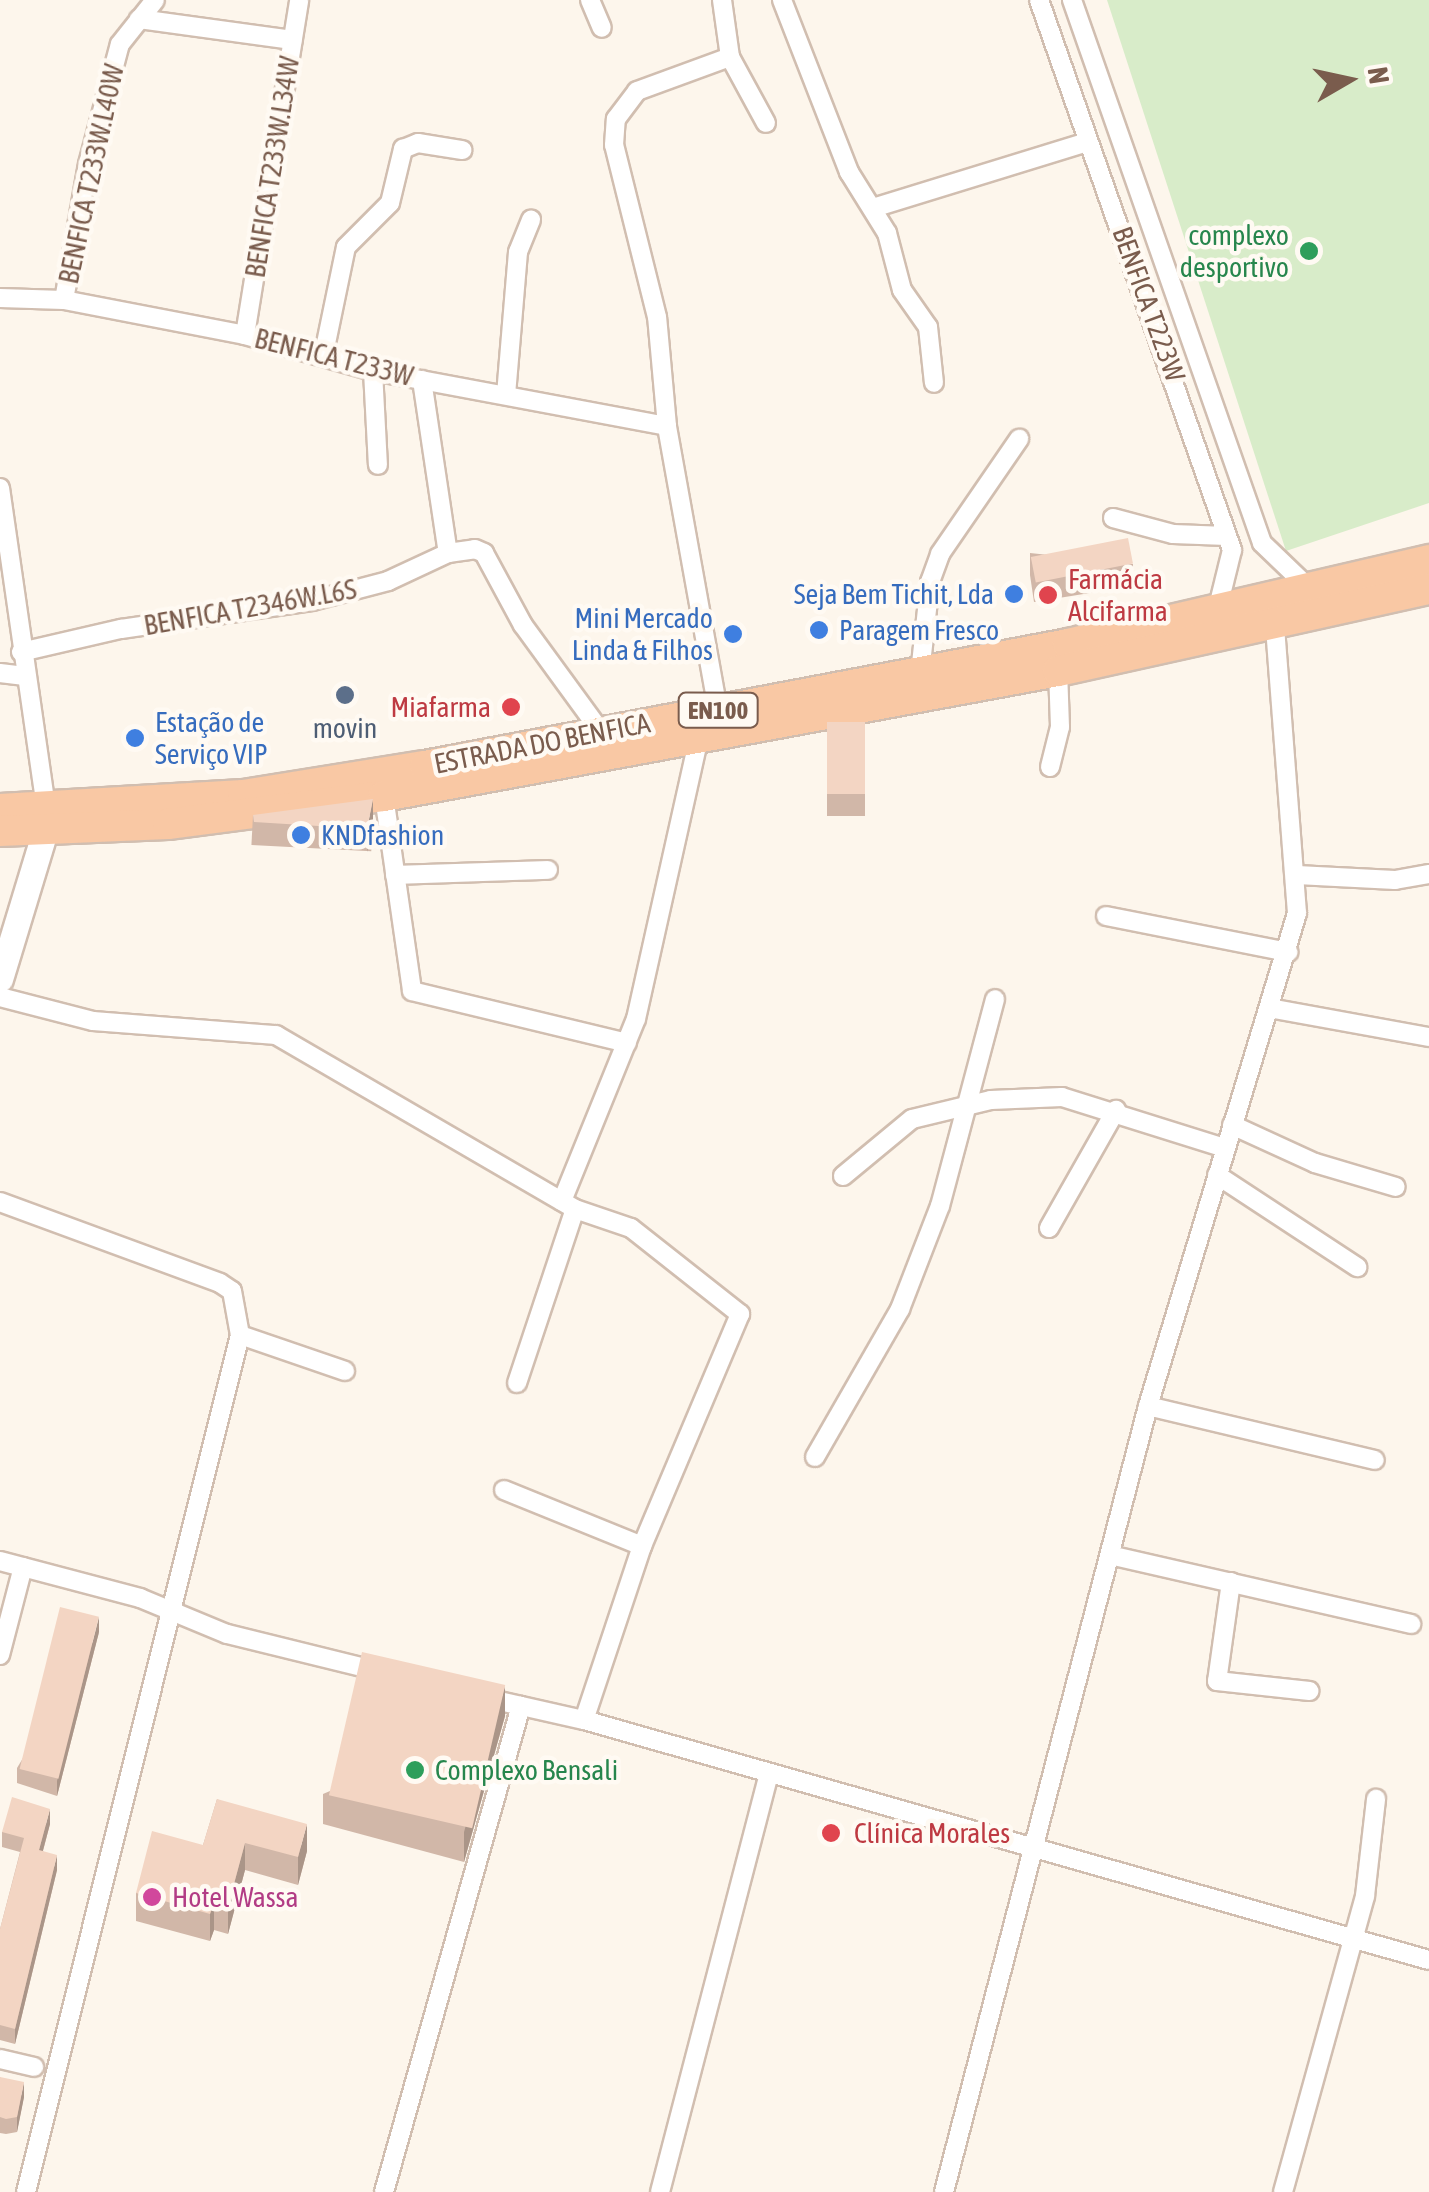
<!DOCTYPE html>
<html>
<head>
<meta charset="utf-8">
<style>
	body { margin:0 }
	#map { position:relative; width:1429px; height:2192px; overflow:hidden; background:#fdf6ec; font-family:"Asap Condensed",sans-serif }
	div>[style] { position:absolute }
	.green>* { inset:0; background:#d8ecc9 }
	.roads { filter:drop-shadow(2px 0 #d1beb0) drop-shadow(-2px 0 #d1beb0) drop-shadow(0 2px #d1beb0) drop-shadow(0 -2px #d1beb0) }
	.minor>* { height:18px; margin:-9px; padding:0 9px; transform-origin:9px; border-radius:9px; background:#fff }
	.secondary>* { height:25px; margin:-12.5px; padding:0 12.5px; transform-origin:12.5px; border-radius:12.5px; background:#fff }
	.trunk>* { height:30px; margin:-15px; padding:0 15px; transform-origin:15px; border-radius:15px; background:#f9c8a4 }
	.wall>* { inset:0; background:#d1b7a8; transform-origin:0 0 }
	.shaded-wall>* { inset:0; background:#aa9588 }
	.building>* { inset:0; background:#f3d5c3; transform-origin:0 0 }
	.dots>* { width:28px; height:28px; translate:-50% -50%; box-sizing:border-box; border:5px solid #fffaf3; border-radius:50% }
	span { translate:-50% -50%; white-space:nowrap; text-align:center; line-height:1.15; -webkit-text-stroke:9px #fffaf3; paint-order:stroke }
	.shield-label span { padding:2px 8px; background:#fffaf3; border:2px solid; border-radius:8px; -webkit-text-stroke-width:0 }
	.shield-label { font-size:25px; color:#7a5c4d; font-weight:700 }
	.street-label { font-size:28px; color:#7a5c4d }
	.leisure-label { font-size:28px; color:#27864d }
	.right { translate:-100% -50%; text-align:right }
	.left { translate:0 -50%; text-align:left }
	.health-label { font-size:28px; color:#be3a42 }
	.shop-label { font-size:28px; color:#366cbe }
	.service-label { font-size:28px; color:#4e5e75 }
	.hotel-label { font-size:28px; color:#b23c85 }
	.north { position:absolute; left:1299px; top:30px; width:100px; height:100px; -webkit-text-stroke:8px #fffaf3; paint-order:stroke; rotate:81deg; font-size:28px; font-weight:700; line-height:40px; text-align:center; color:#7a5c4d }
	.north::after { content:''; display:block; margin:auto; width:35px; height:45px; background:#7a5c4d; clip-path:polygon(50% 0,100% 100%,50% 72%,0 100%) }
</style>
</head>
<body>
<div id="map">
	<div class="green">
		<div style="clip-path:polygon(1107px 0,1429px 0,1429px 503px,1286px 551px)"></div>
	</div>
	<div class="roads">
		<div class="minor">
			<div style="left:590px;top:0;width:30px;rotate:67deg"></div>
			<div style="left:722px;top:0;width:58px;rotate:82deg"></div>
			<div style="left:730px;top:57px;width:75px;rotate:61.4deg"></div>
			<div style="left:782px;top:0;width:185px;rotate:68.7deg"></div>
			<div style="left:849px;top:172px;width:72px;rotate:58.1deg"></div>
			<div style="left:887px;top:233px;width:59px;rotate:75.3deg"></div>
			<div style="left:902px;top:290px;width:45px;rotate:54.9deg"></div>
			<div style="left:928px;top:327px;width:56px;rotate:83.9deg"></div>
			<div style="left:1039px;top:0;width:583px;rotate:70.66deg"></div>
			<div style="left:1232px;top:550px;width:63px;rotate:103.8deg"></div>
			<div style="left:1072px;top:0;width:575px;rotate:70.71deg"></div>
			<div style="left:1262px;top:543px;width:66px;rotate:43.8deg"></div>
			<div style="left:139px;top:19px;width:155px;rotate:7.8deg"></div>
			<div style="left:873px;top:208px;width:225px;rotate:-17.1deg"></div>
			<div style="left:0;top:298px;width:64px;rotate:1.8deg"></div>
			<div style="left:64px;top:300px;width:184px;rotate:10.9deg"></div>
			<div style="left:245px;top:335px;width:133px;rotate:15.7deg"></div>
			<div style="left:373px;top:371px;width:299px;rotate:10.6deg"></div>
			<div style="left:64px;top:300px;width:138px;rotate:-80deg"></div>
			<div style="left:88px;top:164px;width:124px;rotate:-75.1deg"></div>
			<div style="left:120px;top:44px;width:56px;rotate:-51.5deg"></div>
			<div style="left:245px;top:335px;width:339px;rotate:-80.8deg"></div>
			<div style="left:324px;top:353px;width:108px;rotate:-78.3deg"></div>
			<div style="left:346px;top:247px;width:62px;rotate:-45deg"></div>
			<div style="left:390px;top:203px;width:56px;rotate:-76.5deg"></div>
			<div style="left:403px;top:149px;width:16px;rotate:-22deg"></div>
			<div style="left:418px;top:143px;width:45px;rotate:9deg"></div>
			<div style="left:373px;top:371px;width:94px;rotate:87deg"></div>
			<div style="left:422px;top:380px;width:175px;rotate:81.5deg"></div>
			<div style="left:506px;top:395px;width:144px;rotate:-85.2deg"></div>
			<div style="left:518px;top:252px;width:35px;rotate:-68deg"></div>
			<div style="left:0;top:488px;width:322px;rotate:81.8deg"></div>
			<div style="left:1113px;top:518px;width:62px;rotate:14.9deg"></div>
			<div style="left:1173px;top:534px;width:54px;rotate:2.1deg"></div>
			<div style="left:21px;top:652px;width:103px;rotate:-13deg"></div>
			<div style="left:121px;top:629px;width:193px;rotate:-8.3deg"></div>
			<div style="left:312px;top:601px;width:79px;rotate:-14.7deg"></div>
			<div style="left:388px;top:581px;width:66px;rotate:-25deg"></div>
			<div style="left:448px;top:553px;width:27px;rotate:-8deg"></div>
			<div style="left:475px;top:549px;width:10px;rotate:24deg"></div>
			<div style="left:484px;top:553px;width:82px;rotate:61.6deg"></div>
			<div style="left:523px;top:625px;width:132px;rotate:53.9deg"></div>
			<div style="left:0;top:673px;width:23px;rotate:7deg"></div>
			<div style="left:920px;top:673px;width:92px;rotate:-83.7deg"></div>
			<div style="left:930px;top:582px;width:30px;rotate:-70deg"></div>
			<div style="left:940px;top:554px;width:140px;rotate:-55.5deg"></div>
			<div style="left:718px;top:710px;width:289px;rotate:-100.2deg"></div>
			<div style="left:667px;top:426px;width:109px;rotate:-95.2deg"></div>
			<div style="left:657px;top:317px;width:177px;rotate:-104deg"></div>
			<div style="left:614px;top:145px;width:26px;rotate:-86deg"></div>
			<div style="left:616px;top:119px;width:35px;rotate:-53deg"></div>
			<div style="left:637px;top:91px;width:99px;rotate:-20.1deg"></div>
			<div style="left:1050px;top:767px;width:41px;rotate:-76deg"></div>
			<div style="left:1060px;top:727px;width:56px;rotate:-92deg"></div>
			<div style="left:384px;top:796px;width:197px;rotate:81.8deg"></div>
			<div style="left:412px;top:991px;width:221px;rotate:13.6deg"></div>
			<div style="left:395px;top:875px;width:153px;rotate:-1.9deg"></div>
			<div style="left:1297px;top:875px;width:98px;rotate:2.9deg"></div>
			<div style="left:1395px;top:880px;width:35px;rotate:-10deg"></div>
			<div style="left:1106px;top:916px;width:186px;rotate:11.2deg"></div>
			<div style="left:0;top:997px;width:96px;rotate:14.5deg"></div>
			<div style="left:93px;top:1021px;width:184px;rotate:4.4deg"></div>
			<div style="left:276px;top:1035px;width:346px;rotate:30.2deg"></div>
			<div style="left:575px;top:1209px;width:59px;rotate:18.7deg"></div>
			<div style="left:631px;top:1228px;width:139px;rotate:38.3deg"></div>
			<div style="left:740px;top:1314px;width:252px;rotate:112.9deg"></div>
			<div style="left:642px;top:1546px;width:183px;rotate:108.4deg"></div>
			<div style="left:1269px;top:1008px;width:163px;rotate:10.3deg"></div>
			<div style="left:1232px;top:1125px;width:91px;rotate:24.6deg"></div>
			<div style="left:1315px;top:1163px;width:84px;rotate:16.5deg"></div>
			<div style="left:1217px;top:1175px;width:168px;rotate:33.3deg"></div>
			<div style="left:843px;top:1176px;width:89px;rotate:-39.6deg"></div>
			<div style="left:912px;top:1119px;width:81px;rotate:-13.5deg"></div>
			<div style="left:991px;top:1100px;width:71px;rotate:-2.4deg"></div>
			<div style="left:1062px;top:1097px;width:168px;rotate:17.4deg"></div>
			<div style="left:562px;top:1201px;width:196px;rotate:-67.9deg"></div>
			<div style="left:636px;top:1019px;width:288px;rotate:-77.4deg"></div>
			<div style="left:0;top:1202px;width:234px;rotate:20.2deg"></div>
			<div style="left:220px;top:1283px;width:14px;rotate:34deg"></div>
			<div style="left:232px;top:1291px;width:45px;rotate:79.7deg"></div>
			<div style="left:240px;top:1335px;width:883px;rotate:104.02deg"></div>
			<div style="left:1049px;top:1228px;width:136px;rotate:-60.4deg"></div>
			<div style="left:240px;top:1335px;width:111px;rotate:18.9deg"></div>
			<div style="left:517px;top:1383px;width:183px;rotate:-71.6deg"></div>
			<div style="left:1148px;top:1406px;width:233px;rotate:13.4deg"></div>
			<div style="left:815px;top:1457px;width:171px;rotate:-60.1deg"></div>
			<div style="left:900px;top:1309px;width:110px;rotate:-68.8deg"></div>
			<div style="left:940px;top:1206px;width:214px;rotate:-75.1deg"></div>
			<div style="left:504px;top:1490px;width:149px;rotate:22.1deg"></div>
			<div style="left:1114px;top:1556px;width:305px;rotate:12.9deg"></div>
			<div style="left:0;top:1561px;width:145px;rotate:14.8deg"></div>
			<div style="left:140px;top:1598px;width:94px;rotate:22.5deg"></div>
			<div style="left:227px;top:1634px;width:155px;rotate:13.8deg"></div>
			<div style="left:1231px;top:1582px;width:100px;rotate:98deg"></div>
			<div style="left:1217px;top:1681px;width:93px;rotate:6.2deg"></div>
			<div style="left:0;top:1655px;width:91px;rotate:-75.4deg"></div>
			<div style="left:486px;top:1698px;width:100px;rotate:12.7deg"></div>
			<div style="left:584px;top:1720px;width:878px;rotate:15.86deg"></div>
			<div style="left:0;top:2059px;width:35px;rotate:13deg"></div>
			<div style="left:384px;top:2192px;width:505px;rotate:-74.26deg"></div>
			<div style="left:660px;top:2192px;width:429px;rotate:-75.4deg"></div>
			<div style="left:944px;top:2192px;width:812px;rotate:-75.45deg"></div>
			<div style="left:1148px;top:1406px;width:515px;rotate:-73.18deg"></div>
			<div style="left:1297px;top:913px;width:286px;rotate:-94.4deg"></div>
			<div style="left:1283px;top:2192px;width:307px;rotate:-74.5deg"></div>
			<div style="left:1365px;top:1896px;width:98px;rotate:-83.5deg"></div>
		</div>
		<div class="secondary">
			<div style="left:0;top:979px;width:155px;rotate:-73.1deg"></div>
		</div>
		<div class="trunk">
			<div style="left:0;top:809px;width:243px;rotate:-3.3deg"></div>
			<div style="left:243px;top:795px;width:184px;rotate:-9.1deg"></div>
			<div style="left:425px;top:766px;width:654px;rotate:-10.74deg"></div>
			<div style="left:1068px;top:644px;width:371px;rotate:-13.1deg"></div>
			<div style="left:0;top:831px;width:168px;rotate:-2.4deg"></div>
			<div style="left:168px;top:824px;width:218px;rotate:-7.4deg"></div>
			<div style="left:384px;top:796px;width:685px;rotate:-10.51deg"></div>
			<div style="left:1058px;top:671px;width:380px;rotate:-12.5deg"></div>
		</div>
	</div>
	<div class="wall">
		<div style="clip-path:polygon(1030px 553px,1133px 564px,1133px 586px,1034px 602px,1030px 575px)"></div>
		<div style="left:827px;top:722px;width:38px;height:94px"></div>
		<div style="left:253px;top:815px;width:120px;height:30px;rotate:3deg"></div>
		<div style="clip-path:polygon(99px 1632px,57px 1796px,17px 1783px,17px 1768px)"></div>
		<div style="clip-path:polygon(505px 1716px,464px 1862px,323px 1824px,323px 1794px)"></div>
		<div style="clip-path:polygon(217px 1799px,307px 1851px,298px 1885px,245px 1870px,228px 1934px,214px 1930px,210px 1941px,136px 1921px,136px 1893px,203px 1845px)"></div>
		<div style="clip-path:polygon(50px 1824px,43px 1851px,57px 1870px,15px 2044px,0 2040px,0 1929px,20px 1852px,2px 1847px,2px 1832px)"></div>
		<div style="clip-path:polygon(0 2077px,24px 2097px,17px 2132px,6px 2134px,0 2133px)"></div>
	</div>
	<div class="shaded-wall">
		<div style="clip-path:polygon(373px 799px,373px 821px,367px 852px,367px 829px)"></div>
		<div style="clip-path:polygon(99px 1617px,99px 1632px,57px 1796px,57px 1781px)"></div>
		<div style="clip-path:polygon(505px 1686px,505px 1716px,464px 1862px,464px 1832px)"></div>
		<div style="clip-path:polygon(50px 1809px,50px 1824px,39px 1865px,39px 1850px)"></div>
		<div style="clip-path:polygon(307px 1824px,307px 1851px,298px 1885px,298px 1857px)"></div>
		<div style="clip-path:polygon(245px 1843px,245px 1870px,228px 1934px,228px 1906px)"></div>
		<div style="clip-path:polygon(57px 1855px,57px 1870px,15px 2044px,15px 2029px)"></div>
		<div style="clip-path:polygon(214px 1902px,214px 1930px,210px 1941px,210px 1914px)"></div>
		<div style="clip-path:polygon(24px 2082px,24px 2097px,17px 2132px,17px 2117px)"></div>
	</div>
	<div class="building">
		<div style="left:1128px;top:538px;width:26px;height:99px;rotate:79deg"></div>
		<div style="left:827px;top:722px;width:38px;height:72px"></div>
		<div style="clip-path:polygon(373px 799px,367px 829px,254px 822px,253px 815px)"></div>
		<div style="left:60px;top:1607px;width:40px;height:167px;rotate:14deg"></div>
		<div style="left:362px;top:1652px;width:147px;height:147px;rotate:13deg"></div>
		<div style="clip-path:polygon(12px 1797px,50px 1809px,39px 1850px,57px 1855px,15px 2029px,0 2025px,0 1929px,24px 1838px,2px 1832px)"></div>
		<div style="clip-path:polygon(217px 1799px,307px 1824px,298px 1857px,245px 1843px,228px 1906px,214px 1902px,210px 1914px,136px 1893px,152px 1831px,203px 1845px)"></div>
		<div style="clip-path:polygon(0 2077px,24px 2082px,17px 2117px,6px 2119px,0 2117px)"></div>
	</div>
	<div class="dots">
		<div style="left:1309px;top:251px;background:#2e9e5b"></div>
		<div style="left:1014px;top:594px;background:#3f7fe0"></div>
		<div style="left:1048px;top:595px;background:#e0444e"></div>
		<div style="left:819px;top:630px;background:#3f7fe0"></div>
		<div style="left:733px;top:634px;background:#3f7fe0"></div>
		<div style="left:345px;top:695px;background:#5c6f8a"></div>
		<div style="left:511px;top:707px;background:#e0444e"></div>
		<div style="left:135px;top:738px;background:#3f7fe0"></div>
		<div style="left:301px;top:835px;background:#3f7fe0"></div>
		<div style="left:415px;top:1770px;background:#2e9e5b"></div>
		<div style="left:831px;top:1833px;background:#e0444e"></div>
		<div style="left:152px;top:1897px;background:#d1479c"></div>
	</div>
	<div class="shield-label">
		<span style="left:718px;top:710px">EN100</span>
	</div>
	<div class="street-label">
		<span style="left:272px;top:167px;rotate:-81deg">BENFICA T233W.L34W</span>
		<span style="left:91px;top:174px;rotate:-78deg">BENFICA T233W.L40W</span>
		<span style="left:1149px;top:304px;rotate:70deg">BENFICA T223W</span>
		<span style="left:334px;top:357px;rotate:14deg">BENFICA T233W</span>
		<span style="left:250px;top:607px;rotate:-10deg">BENFICA T2346W.L6S</span>
		<span style="left:542px;top:743px;rotate:-11deg">ESTRADA DO BENFICA</span>
	</div>
	<div class="leisure-label">
		<span class="right" style="left:1289px;top:251px">complexo<br>desportivo</span>
		<span class="left" style="left:435px;top:1770px">Complexo Bensali</span>
	</div>
	<div class="health-label">
		<span class="left" style="left:1068px;top:595px">Farmácia<br>Alcifarma</span>
		<span class="right" style="left:491px;top:707px">Miafarma</span>
		<span class="left" style="left:854px;top:1833px">Clínica Morales</span>
	</div>
	<div class="shop-label">
		<span class="right" style="left:994px;top:594px">Seja Bem Tichit, Lda</span>
		<span class="right" style="left:713px;top:634px">Mini Mercado<br>Linda &amp; Filhos</span>
		<span class="left" style="left:839px;top:630px">Paragem Fresco</span>
		<span class="left" style="left:155px;top:738px">Estação de<br>Serviço VIP</span>
		<span class="left" style="left:321px;top:835px">KNDfashion</span>
	</div>
	<div class="service-label">
		<span style="left:345px;top:728px">movin</span>
	</div>
	<div class="hotel-label">
		<span class="left" style="left:172px;top:1897px">Hotel Wassa</span>
	</div>
	<div class="north">N</div>
</div>
</body>
</html>
